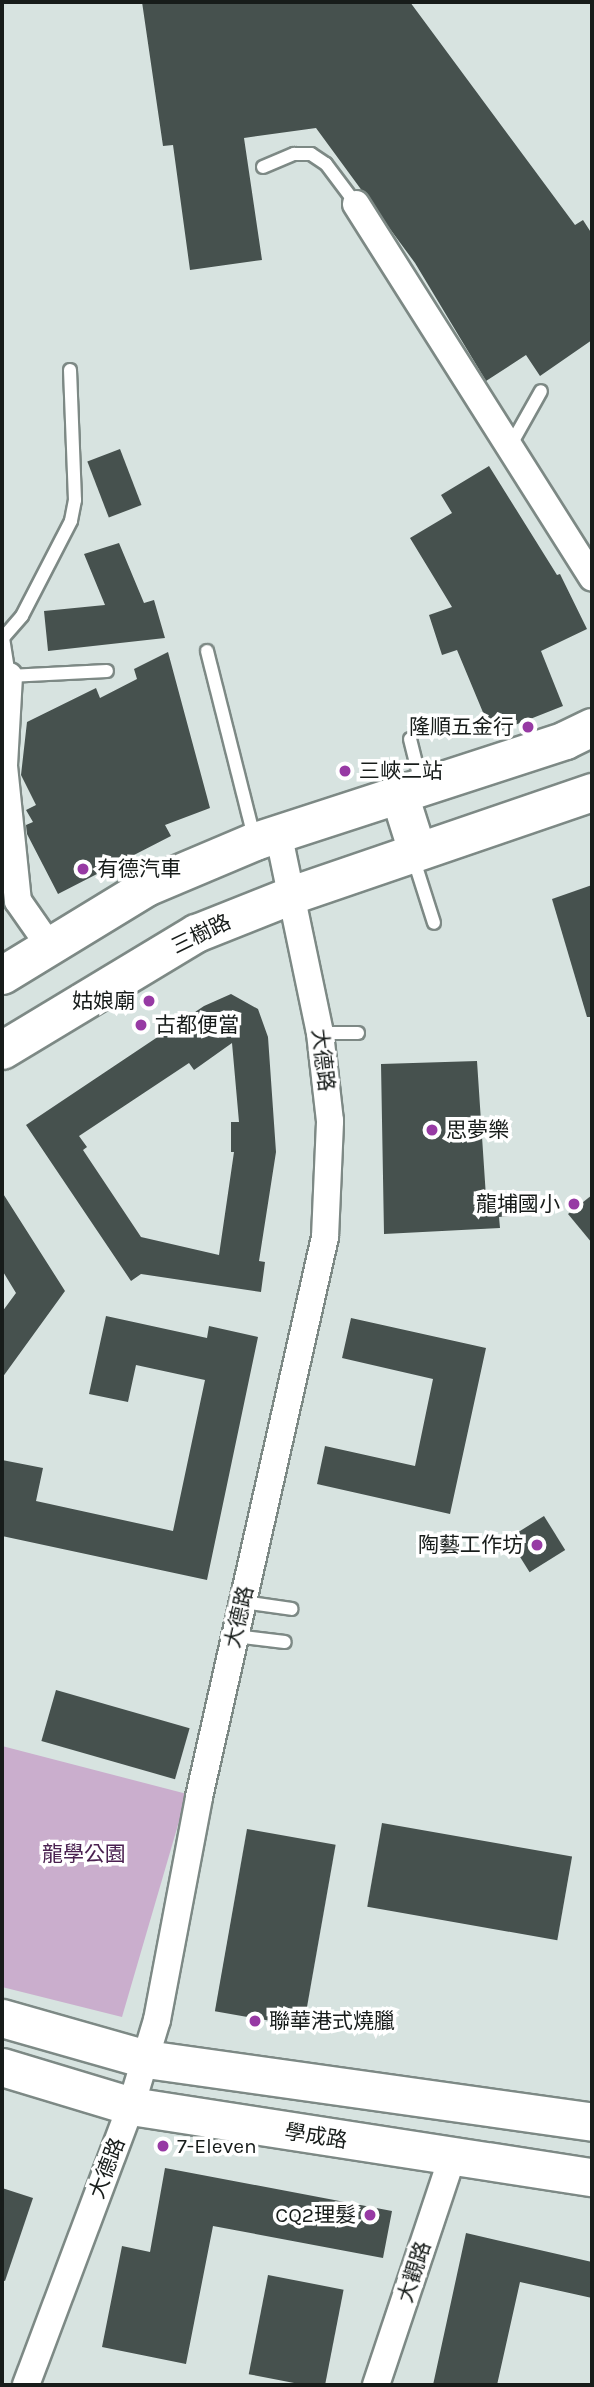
<!DOCTYPE html>
<html>
<head>
<meta charset="utf-8">
<style>
	body { margin:0 }
	#map { position:relative; width:594px; height:2387px; overflow:hidden; background:#d7e3e0; font-family:Karla,"Noto Sans TC",sans-serif }
	div>[style] { position:absolute }
	.green>* { inset:0; background:#caaecd }
	.building>* { inset:0; background:#46514e; transform-origin:0 0 }
	.roads { filter:drop-shadow(2px 0 #7d8985) drop-shadow(-2px 0 #7d8985) drop-shadow(0 2px #7d8985) drop-shadow(0 -2px #7d8985) }
	.lane>* { height:12px; margin:-6px; padding:0 6px; transform-origin:6px; border-radius:6px; background:#fff }
	.street>* { height:26px; margin:-13px; padding:0 13px; transform-origin:13px; border-radius:13px; background:#fff }
	.secondary>* { height:37px; margin:-18.5px; padding:0 18.5px; transform-origin:18.5px; border-radius:18.5px; background:#fff }
	.dots>* { width:19px; height:19px; translate:-50% -50%; box-sizing:border-box; border:4px solid #fff; border-radius:50% }
	span { translate:-50% -50%; white-space:nowrap; text-align:center; line-height:1.15; -webkit-text-stroke:7px #fff; paint-order:stroke }
	.poi-label { font-size:21px; color:#171c1a }
	.right { translate:-100% -50%; text-align:right }
	.left { translate:0 -50%; text-align:left }
	.street-label { font-size:21px; color:#171c1a }
	.park-label { font-size:21px; color:#4a2150 }
	.frame { position:absolute; inset:0; border:4px solid #171c1a; pointer-events:none }
</style>
</head>
<body>
<div id="map">
	<div class="green">
		<div style="clip-path:polygon(2px 1746px,187px 1794px,122px 2017px,2px 1987px)"></div>
	</div>
	<div class="building">
		<div style="clip-path:polygon(142px 2px,410px 2px,575px 225px,583px 220px,592px 234px,592px 340px,540px 376px,526px 355px,486px 381px,415px 263px,316px 128px,244px 138px,262px 260px,190px 270px,173px 145px,163px 146px)"></div>
		<div style="left:120px;top:449px;width:60px;height:35px;rotate:69deg"></div>
		<div style="clip-path:polygon(489px 466px,557px 575px,560px 574px,587px 629px,541px 651px,563px 706px,492px 734px,457px 650px,442px 655px,429px 615px,452px 607px,410px 538px,452px 513px,441px 495px)"></div>
		<div style="clip-path:polygon(119px 543px,144px 603px,154px 600px,165px 638px,48px 651px,44px 611px,105px 605px,84px 554px)"></div>
		<div style="clip-path:polygon(168px 652px,210px 808px,165px 825px,171px 836px,58px 894px,27px 834px,26px 825px,33px 822px,26px 810px,36px 805px,21px 775px,27px 722px,96px 688px,100px 698px,137px 679px,134px 669px)"></div>
		<div style="clip-path:polygon(592px 885px,592px 1017px,587px 1017px,552px 899px)"></div>
		<div style="clip-path:polygon(evenodd,231px 994px,258px 1009px,268px 1037px,276px 1152px,259px 1261px,265px 1262px,261px 1292px,141px 1274px,131px 1281px,26px 1125px,204px 1006px,231px 994px,232px 1043px,239px 1122px,231px 1122px,231px 1152px,234px 1152px,219px 1255px,141px 1237px,83px 1150px,87px 1147px,79px 1136px,189px 1063px,194px 1070px,232px 1043px)"></div>
		<div style="clip-path:polygon(477px 1061px,486px 1197px,506px 1195px,510px 1216px,499px 1217px,500px 1228px,384px 1234px,381px 1064px)"></div>
		<div style="clip-path:polygon(2px 1192px,65px 1291px,2px 1378px,2px 1312px,16px 1293px,2px 1270px)"></div>
		<div style="clip-path:polygon(592px 1195px,592px 1243px,568px 1214px)"></div>
		<div style="clip-path:polygon(106px 1316px,207px 1338px,209px 1326px,258px 1337px,207px 1580px,2px 1536px,2px 1460px,43px 1468px,36px 1501px,173px 1531px,205px 1380px,136px 1365px,128px 1402px,89px 1394px)"></div>
		<div style="clip-path:polygon(351px 1318px,486px 1348px,450px 1514px,317px 1484px,325px 1446px,415px 1466px,433px 1379px,342px 1358px)"></div>
		<div style="left:544px;top:1516px;width:40px;height:42px;rotate:58deg"></div>
		<div style="left:56px;top:1690px;width:139px;height:53px;rotate:16deg"></div>
		<div style="left:382px;top:1823px;width:193px;height:85px;rotate:10deg"></div>
		<div style="left:247px;top:1829px;width:90px;height:185px;rotate:10deg"></div>
		<div style="clip-path:polygon(165px 2168px,392px 2211px,383px 2258px,213px 2226px,186px 2364px,102px 2347px,122px 2246px,150px 2252px)"></div>
		<div style="clip-path:polygon(2px 2188px,33px 2198px,5px 2281px,2px 2280px)"></div>
		<div style="clip-path:polygon(466px 2233px,592px 2262px,592px 2298px,520px 2282px,497px 2385px,433px 2385px)"></div>
		<div style="left:268px;top:2275px;width:77px;height:101px;rotate:11deg"></div>
	</div>
	<div class="roads">
		<div class="lane">
			<div style="left:263px;top:167px;width:34px;rotate:-23deg"></div>
			<div style="left:294px;top:154px;width:17px"></div>
			<div style="left:311px;top:154px;width:18px;rotate:34deg"></div>
			<div style="left:326px;top:164px;width:50px;rotate:53.1deg"></div>
			<div style="left:70px;top:370px;width:130px;rotate:87.8deg"></div>
			<div style="left:75px;top:500px;width:21px;rotate:101deg"></div>
			<div style="left:71px;top:521px;width:107px;rotate:117.3deg"></div>
			<div style="left:22px;top:616px;width:29px;rotate:131deg"></div>
			<div style="left:3px;top:638px;width:38px;rotate:81deg"></div>
			<div style="left:9px;top:676px;width:98px;rotate:-2.9deg"></div>
			<div style="left:509px;top:448px;width:65px;rotate:-60.7deg"></div>
			<div style="left:207px;top:651px;width:192px;rotate:75.8deg"></div>
			<div style="left:410px;top:739px;width:45px;rotate:76deg"></div>
			<div style="left:413px;top:857px;width:69px;rotate:72.3deg"></div>
			<div style="left:320px;top:1033px;width:38px"></div>
			<div style="left:243px;top:1602px;width:49px;rotate:8.1deg"></div>
			<div style="left:235px;top:1636px;width:50px;rotate:6.8deg"></div>
		</div>
		<div class="street">
			<div style="left:356px;top:204px;width:442px;rotate:57.7deg"></div>
			<div style="left:9px;top:676px;width:90px;rotate:93.2deg"></div>
			<div style="left:4px;top:766px;width:136px;rotate:84.1deg"></div>
			<div style="left:18px;top:901px;width:52px;rotate:55.1deg"></div>
			<div style="left:26px;top:2385px;width:298px;rotate:-69.4deg"></div>
			<div style="left:131px;top:2106px;width:90px;rotate:-73.2deg"></div>
			<div style="left:157px;top:2020px;width:227px;rotate:-79.3deg"></div>
			<div style="left:199px;top:1797px;width:574px;rotate:-77.32deg"></div>
			<div style="left:325px;top:1237px;width:116px;rotate:-87.5deg"></div>
			<div style="left:330px;top:1121px;width:89px;rotate:-96.5deg"></div>
			<div style="left:320px;top:1033px;width:205px;rotate:-101.8deg"></div>
			<div style="left:376px;top:2385px;width:239px;rotate:-71.5deg"></div>
		</div>
		<div class="secondary">
			<div style="left:398px;top:791px;width:63px;rotate:72.4deg"></div>
			<div style="left:2px;top:975px;width:169px;rotate:-31.4deg"></div>
			<div style="left:146px;top:887px;width:118px;rotate:-22.9deg"></div>
			<div style="left:255px;top:841px;width:326px;rotate:-18deg"></div>
			<div style="left:565px;top:740px;width:30px;rotate:-26deg"></div>
			<div style="left:2px;top:1050px;width:227px;rotate:-31.1deg"></div>
			<div style="left:196px;top:933px;width:105px;rotate:-21.7deg"></div>
			<div style="left:294px;top:894px;width:315px;rotate:-18.9deg"></div>
			<div style="left:2px;top:2018px;width:150px;rotate:15.9deg"></div>
			<div style="left:146px;top:2059px;width:450px;rotate:8deg"></div>
			<div style="left:2px;top:2067px;width:135px;rotate:16.8deg"></div>
			<div style="left:131px;top:2106px;width:466px;rotate:8.8deg"></div>
		</div>
	</div>
	<div class="dots">
		<div style="left:528px;top:727px;background:#973aa4"></div>
		<div style="left:345px;top:771px;background:#973aa4"></div>
		<div style="left:83px;top:869px;background:#973aa4"></div>
		<div style="left:149px;top:1001px;background:#973aa4"></div>
		<div style="left:141px;top:1025px;background:#973aa4"></div>
		<div style="left:432px;top:1130px;background:#973aa4"></div>
		<div style="left:574px;top:1204px;background:#973aa4"></div>
		<div style="left:537px;top:1545px;background:#973aa4"></div>
		<div style="left:255px;top:2021px;background:#973aa4"></div>
		<div style="left:163px;top:2146px;background:#973aa4"></div>
		<div style="left:370px;top:2215px;background:#973aa4"></div>
	</div>
	<div class="poi-label">
		<span class="right" style="left:514px;top:727px">隆順五金行</span>
		<span class="left" style="left:359px;top:771px">三峽二站</span>
		<span class="left" style="left:97px;top:869px">有德汽車</span>
		<span class="right" style="left:135px;top:1001px">姑娘廟</span>
		<span class="left" style="left:155px;top:1025px">古都便當</span>
		<span class="left" style="left:446px;top:1130px">思夢樂</span>
		<span class="right" style="left:560px;top:1204px">龍埔國小</span>
		<span class="right" style="left:523px;top:1545px">陶藝工作坊</span>
		<span class="left" style="left:269px;top:2021px">聯華港式燒臘</span>
		<span class="left" style="left:177px;top:2146px">7-Eleven</span>
		<span class="right" style="left:356px;top:2215px">CQ2理髮</span>
	</div>
	<div class="street-label">
		<span style="left:201px;top:934px;rotate:-26deg">三樹路</span>
		<span style="left:323px;top:1060px;rotate:83deg">大德路</span>
		<span style="left:239px;top:1617px;rotate:-77deg">大德路</span>
		<span style="left:316px;top:2136px;rotate:9deg">學成路</span>
		<span style="left:107px;top:2168px;rotate:-69deg">大德路</span>
		<span style="left:414px;top:2272px;rotate:-72deg">大觀路</span>
	</div>
	<div class="park-label">
		<span style="left:84px;top:1854px">龍學公園</span>
	</div>
	<div class="frame"></div>
</div>
</body>
</html>
